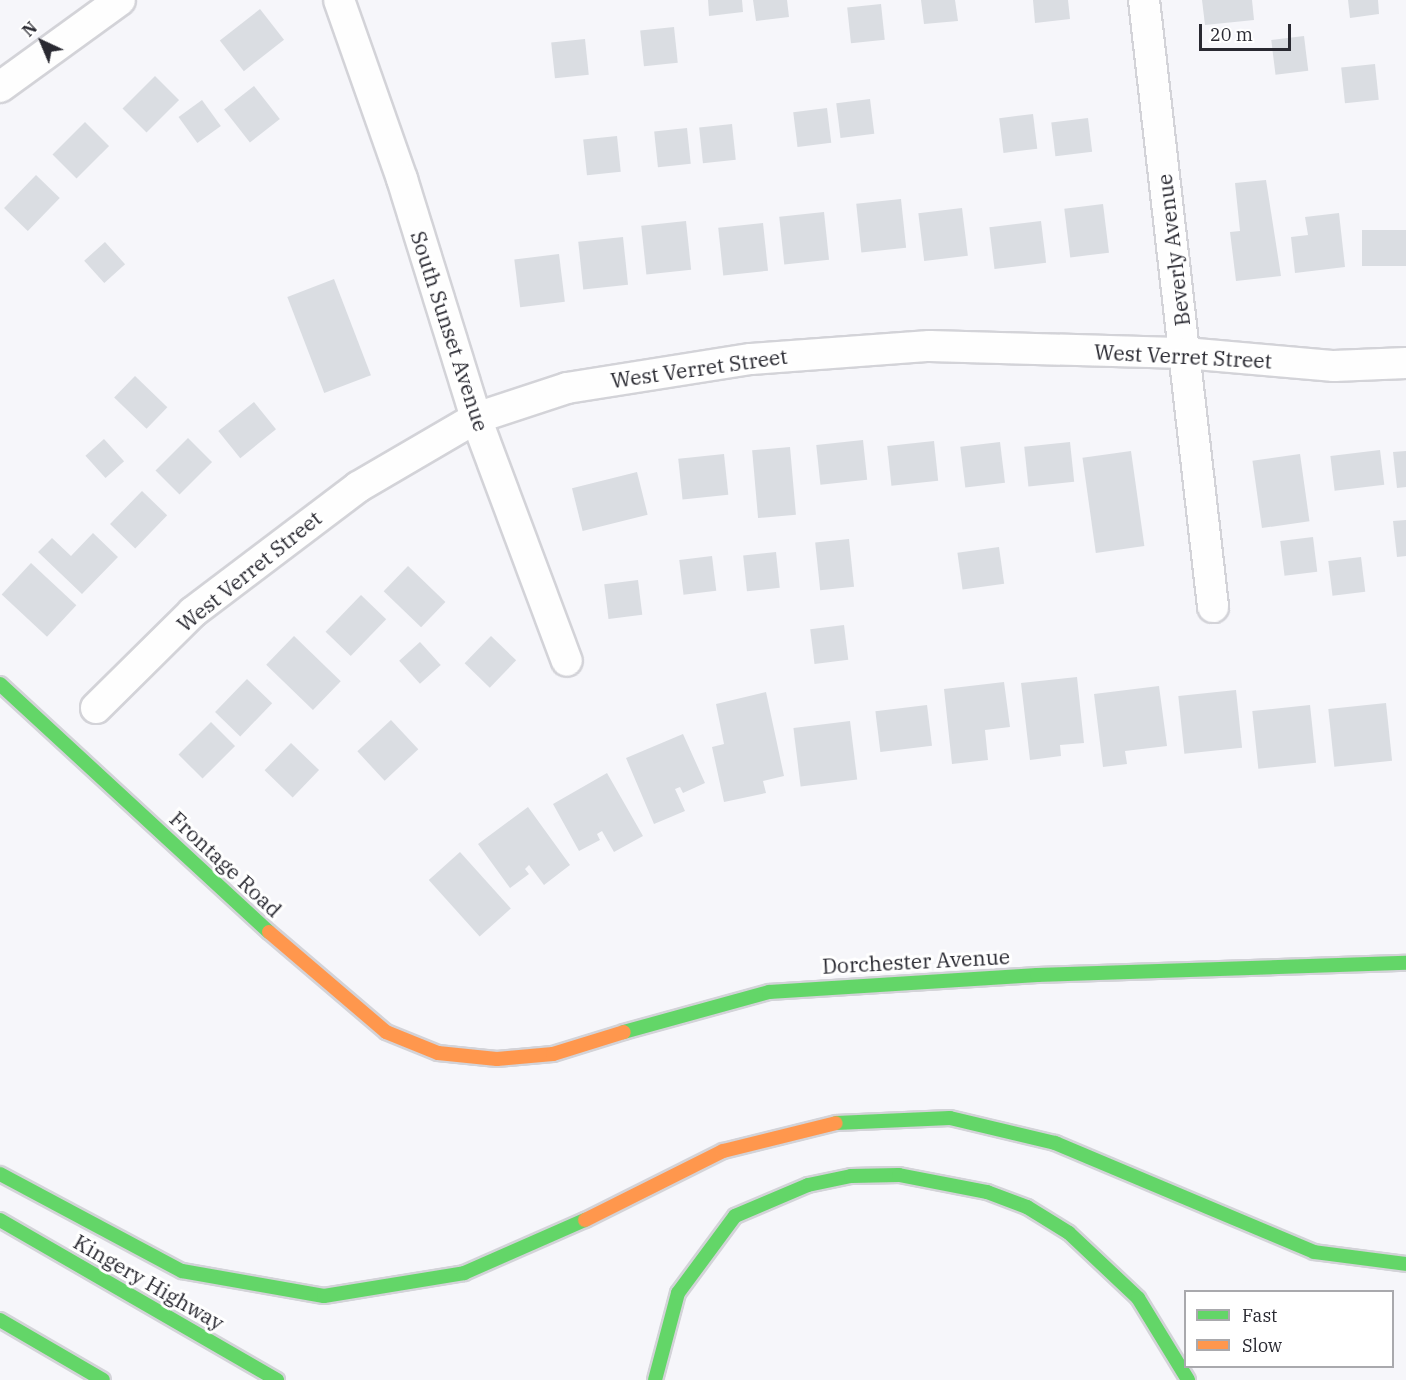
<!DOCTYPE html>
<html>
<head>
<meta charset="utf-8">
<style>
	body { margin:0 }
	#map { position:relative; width:1406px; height:1380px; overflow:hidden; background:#f6f6fa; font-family:"IBM Plex Serif",serif }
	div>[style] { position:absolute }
	.building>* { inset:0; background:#dadde2; transform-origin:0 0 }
	.roads { filter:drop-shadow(2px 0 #d3d3d8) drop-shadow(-2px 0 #d3d3d8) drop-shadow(0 2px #d3d3d8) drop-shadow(0 -2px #d3d3d8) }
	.street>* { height:30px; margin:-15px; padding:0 15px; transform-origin:15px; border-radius:15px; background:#fefefe }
	.fast>* { height:14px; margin:-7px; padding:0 7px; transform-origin:7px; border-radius:7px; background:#63d668 }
	.slow>* { height:14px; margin:-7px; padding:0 7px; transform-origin:7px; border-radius:7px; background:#ff974d }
	span { translate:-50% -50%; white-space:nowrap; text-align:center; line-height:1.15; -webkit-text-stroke:6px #fff; paint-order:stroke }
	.street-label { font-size:21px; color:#292931 }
	.legend { position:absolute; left:1184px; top:1290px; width:210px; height:78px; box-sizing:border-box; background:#fff; border:2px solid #a9a9ad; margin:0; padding:8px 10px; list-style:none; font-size:18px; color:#292931 }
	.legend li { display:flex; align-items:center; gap:12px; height:30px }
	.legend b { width:30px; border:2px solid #a9a9ad }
	.north { position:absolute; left:12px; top:12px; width:60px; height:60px; -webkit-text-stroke:4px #fff; paint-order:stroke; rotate:316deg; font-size:16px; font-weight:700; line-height:24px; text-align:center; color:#292931 }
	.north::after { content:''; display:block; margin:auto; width:21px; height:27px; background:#292931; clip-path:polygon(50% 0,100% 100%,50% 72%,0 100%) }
	.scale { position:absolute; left:1199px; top:24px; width:92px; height:27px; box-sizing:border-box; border:3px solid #292931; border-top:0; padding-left:8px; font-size:18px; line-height:21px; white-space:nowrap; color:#292931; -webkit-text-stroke:4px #fff; paint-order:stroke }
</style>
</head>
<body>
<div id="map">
	<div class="building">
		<div style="clip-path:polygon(708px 0,742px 0,743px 12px,709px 16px)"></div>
		<div style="clip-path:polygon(753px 0,787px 0,789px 17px,756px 21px)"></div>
		<div style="clip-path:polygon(921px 0,955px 0,958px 21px,924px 24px)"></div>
		<div style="clip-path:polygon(1033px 0,1068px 0,1070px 19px,1035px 23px)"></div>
		<div style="clip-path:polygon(1202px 0,1252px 0,1254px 20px,1205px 25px)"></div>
		<div style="clip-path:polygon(1348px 0,1378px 0,1379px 14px,1350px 18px)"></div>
		<div style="left:881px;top:4px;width:36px;height:34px;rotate:84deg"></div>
		<div style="left:260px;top:9px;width:39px;height:51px;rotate:52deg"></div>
		<div style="left:674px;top:27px;width:36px;height:34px;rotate:84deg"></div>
		<div style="left:1304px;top:36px;width:35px;height:33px;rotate:83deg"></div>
		<div style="left:585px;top:39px;width:36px;height:34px;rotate:84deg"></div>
		<div style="left:1375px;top:64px;width:36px;height:34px;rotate:84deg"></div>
		<div style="left:155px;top:76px;width:34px;height:46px;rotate:45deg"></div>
		<div style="left:254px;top:86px;width:42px;height:38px;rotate:52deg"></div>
		<div style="left:870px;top:99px;width:35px;height:34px;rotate:83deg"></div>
		<div style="left:202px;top:100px;width:32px;height:29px;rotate:54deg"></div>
		<div style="left:827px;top:108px;width:35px;height:34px;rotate:83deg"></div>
		<div style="left:1033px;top:114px;width:35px;height:34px;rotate:83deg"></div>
		<div style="left:1088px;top:118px;width:34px;height:37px;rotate:83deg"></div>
		<div style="left:85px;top:122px;width:34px;height:46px;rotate:45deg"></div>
		<div style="left:732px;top:124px;width:36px;height:33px;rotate:84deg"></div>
		<div style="left:687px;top:128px;width:36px;height:33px;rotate:84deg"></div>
		<div style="left:617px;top:136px;width:36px;height:34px;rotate:84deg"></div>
		<div style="left:36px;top:175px;width:33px;height:46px;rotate:44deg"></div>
		<div style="clip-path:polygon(1266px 180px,1281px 276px,1236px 281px,1230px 232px,1240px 231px,1235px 183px)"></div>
		<div style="left:901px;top:199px;width:49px;height:45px;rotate:84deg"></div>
		<div style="left:1103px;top:204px;width:49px;height:39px;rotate:83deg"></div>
		<div style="left:962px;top:208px;width:48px;height:44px;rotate:83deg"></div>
		<div style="left:824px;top:212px;width:48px;height:45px;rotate:84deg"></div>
		<div style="clip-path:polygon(1339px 213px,1345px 267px,1295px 273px,1291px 237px,1308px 235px,1305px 217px)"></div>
		<div style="left:686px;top:221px;width:49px;height:45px;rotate:84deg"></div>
		<div style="left:1041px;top:221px;width:42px;height:52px;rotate:83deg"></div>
		<div style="left:763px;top:223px;width:48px;height:45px;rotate:84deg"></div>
		<div style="left:1406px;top:230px;width:36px;height:44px;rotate:90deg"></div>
		<div style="left:623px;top:237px;width:48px;height:45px;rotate:84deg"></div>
		<div style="left:105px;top:242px;width:30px;height:28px;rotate:48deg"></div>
		<div style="left:559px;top:254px;width:48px;height:45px;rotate:83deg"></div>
		<div style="left:334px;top:279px;width:103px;height:50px;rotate:69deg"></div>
		<div style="left:135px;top:376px;width:45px;height:30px;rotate:44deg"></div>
		<div style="left:254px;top:402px;width:35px;height:46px;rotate:51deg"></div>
		<div style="left:188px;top:438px;width:34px;height:46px;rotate:45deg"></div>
		<div style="left:104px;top:439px;width:30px;height:25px;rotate:48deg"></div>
		<div style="left:863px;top:440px;width:40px;height:47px;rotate:84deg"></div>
		<div style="left:934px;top:441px;width:40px;height:47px;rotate:84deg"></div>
		<div style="left:1000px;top:442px;width:41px;height:40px;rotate:83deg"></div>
		<div style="left:1070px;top:442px;width:40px;height:46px;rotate:84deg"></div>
		<div style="left:790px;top:447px;width:68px;height:38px;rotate:85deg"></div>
		<div style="left:1380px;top:450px;width:35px;height:50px;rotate:83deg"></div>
		<div style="left:1131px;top:451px;width:96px;height:49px;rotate:82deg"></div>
		<div style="clip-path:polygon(1406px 451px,1406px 487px,1397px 488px,1393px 452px)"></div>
		<div style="left:724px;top:454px;width:41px;height:46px;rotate:84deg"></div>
		<div style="left:1300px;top:454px;width:68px;height:48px;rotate:82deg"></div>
		<div style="left:637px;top:472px;width:44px;height:67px;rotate:76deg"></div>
		<div style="left:142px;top:491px;width:35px;height:46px;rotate:44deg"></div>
		<div style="clip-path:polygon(1406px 520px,1406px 556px,1397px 557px,1393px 521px)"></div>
		<div style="clip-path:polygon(93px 533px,118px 557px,82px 594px,38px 552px,52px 538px,71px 556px)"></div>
		<div style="left:1313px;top:537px;width:35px;height:33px;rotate:83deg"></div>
		<div style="left:849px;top:539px;width:48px;height:34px;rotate:84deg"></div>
		<div style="left:999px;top:547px;width:37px;height:42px;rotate:82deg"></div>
		<div style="left:776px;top:552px;width:36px;height:33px;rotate:84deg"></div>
		<div style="left:712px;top:556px;width:35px;height:33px;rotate:83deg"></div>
		<div style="left:1361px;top:557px;width:35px;height:33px;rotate:83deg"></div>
		<div style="left:31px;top:563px;width:62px;height:43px;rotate:43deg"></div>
		<div style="left:408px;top:566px;width:52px;height:35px;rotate:44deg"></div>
		<div style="left:638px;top:580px;width:35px;height:34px;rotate:83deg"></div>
		<div style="left:361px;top:595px;width:35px;height:51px;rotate:44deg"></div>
		<div style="left:844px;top:625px;width:35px;height:34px;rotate:83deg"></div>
		<div style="left:294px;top:636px;width:65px;height:40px;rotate:44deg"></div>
		<div style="left:491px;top:636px;width:35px;height:38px;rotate:44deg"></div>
		<div style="left:420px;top:642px;width:31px;height:28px;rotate:48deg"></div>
		<div style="clip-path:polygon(1077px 677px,1084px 743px,1060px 745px,1061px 756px,1030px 760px,1021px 683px)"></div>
		<div style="left:247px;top:679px;width:35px;height:46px;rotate:44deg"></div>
		<div style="clip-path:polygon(1004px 682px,1010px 727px,985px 730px,988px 760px,952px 764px,944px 689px)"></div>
		<div style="clip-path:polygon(1159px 686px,1167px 746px,1125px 751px,1127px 764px,1103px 767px,1094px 694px)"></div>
		<div style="left:1236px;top:690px;width:58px;height:58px;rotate:84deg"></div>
		<div style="clip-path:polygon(766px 692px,784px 776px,763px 781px,766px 793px,724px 802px,712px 747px,724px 744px,716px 704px)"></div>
		<div style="left:1386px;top:703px;width:58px;height:58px;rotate:84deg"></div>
		<div style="left:927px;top:705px;width:41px;height:52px;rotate:83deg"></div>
		<div style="left:1310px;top:705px;width:58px;height:58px;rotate:84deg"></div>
		<div style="left:391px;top:720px;width:40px;height:46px;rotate:47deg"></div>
		<div style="left:850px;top:721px;width:59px;height:57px;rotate:83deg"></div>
		<div style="left:211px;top:722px;width:34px;height:46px;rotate:45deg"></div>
		<div style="clip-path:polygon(683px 734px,705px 783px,683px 793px,680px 787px,675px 789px,685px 811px,654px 824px,626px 758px)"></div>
		<div style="left:291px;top:743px;width:39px;height:38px;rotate:44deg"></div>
		<div style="clip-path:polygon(607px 773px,643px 836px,614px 852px,602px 831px,597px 834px,600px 840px,579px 851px,553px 804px)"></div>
		<div style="clip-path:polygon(528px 807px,570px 865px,544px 885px,529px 865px,525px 869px,529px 874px,510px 888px,478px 844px)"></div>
		<div style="left:460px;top:852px;width:76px;height:42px;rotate:48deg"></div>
	</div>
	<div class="roads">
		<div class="street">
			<div style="left:339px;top:0;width:190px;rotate:70.6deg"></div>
			<div style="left:402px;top:179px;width:250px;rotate:72.8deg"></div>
			<div style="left:476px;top:418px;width:259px;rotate:69.5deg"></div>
			<div style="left:1144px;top:0;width:611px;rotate:83.51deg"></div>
			<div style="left:0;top:87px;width:148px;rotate:-35.9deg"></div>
			<div style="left:96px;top:708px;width:136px;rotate:-44.7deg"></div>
			<div style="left:193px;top:612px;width:207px;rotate:-37.1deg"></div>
			<div style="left:358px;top:487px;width:137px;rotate:-30.3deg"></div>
			<div style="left:476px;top:418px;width:96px;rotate:-18.2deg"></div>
			<div style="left:567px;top:388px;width:186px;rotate:-9deg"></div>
			<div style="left:751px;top:359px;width:179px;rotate:-4.2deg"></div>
			<div style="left:930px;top:346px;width:255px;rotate:1.6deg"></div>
			<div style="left:1185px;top:353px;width:150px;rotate:5deg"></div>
			<div style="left:1334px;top:366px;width:72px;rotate:-2.4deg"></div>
		</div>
		<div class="fast">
			<div style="left:0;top:684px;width:366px;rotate:42.7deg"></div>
			<div style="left:624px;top:1032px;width:150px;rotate:-15.4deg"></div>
			<div style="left:769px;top:992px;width:269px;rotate:-3.6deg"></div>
			<div style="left:1037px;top:975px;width:369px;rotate:-1.9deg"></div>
			<div style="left:836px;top:1123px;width:114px;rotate:-2.5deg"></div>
			<div style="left:950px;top:1118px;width:108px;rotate:13.4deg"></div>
			<div style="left:1055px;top:1143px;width:281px;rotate:22.8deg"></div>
			<div style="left:1314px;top:1252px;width:93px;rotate:7.4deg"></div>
			<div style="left:0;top:1174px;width:206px;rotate:28.1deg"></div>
			<div style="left:182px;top:1271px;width:144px;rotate:10deg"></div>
			<div style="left:324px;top:1296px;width:142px;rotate:-9.3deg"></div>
			<div style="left:464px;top:1273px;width:132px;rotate:-23.7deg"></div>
			<div style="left:0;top:1220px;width:320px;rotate:30deg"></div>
			<div style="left:0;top:1320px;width:119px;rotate:30.2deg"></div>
			<div style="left:655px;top:1380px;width:90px;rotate:-75.2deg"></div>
			<div style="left:678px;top:1293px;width:96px;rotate:-53.5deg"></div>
			<div style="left:735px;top:1216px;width:79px;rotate:-23deg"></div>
			<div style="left:808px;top:1185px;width:44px;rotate:-11.8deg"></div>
			<div style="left:851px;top:1176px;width:48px;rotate:-1.2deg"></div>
			<div style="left:899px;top:1175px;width:90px;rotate:10.9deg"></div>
			<div style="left:987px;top:1192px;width:43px;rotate:20.6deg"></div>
			<div style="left:1027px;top:1207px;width:49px;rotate:31.8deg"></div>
			<div style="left:1069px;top:1233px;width:95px;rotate:43.3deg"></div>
			<div style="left:1138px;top:1298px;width:96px;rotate:58.6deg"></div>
		</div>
		<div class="slow">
			<div style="left:269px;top:932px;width:154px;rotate:40.5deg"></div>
			<div style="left:386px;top:1032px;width:56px;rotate:22deg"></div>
			<div style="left:438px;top:1053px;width:59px;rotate:5.8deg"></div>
			<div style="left:497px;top:1059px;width:56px;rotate:-5.1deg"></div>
			<div style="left:553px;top:1054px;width:74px;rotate:-17.2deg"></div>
			<div style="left:585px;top:1220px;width:154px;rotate:-26.6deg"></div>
			<div style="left:723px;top:1151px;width:116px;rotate:-13.9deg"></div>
		</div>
	</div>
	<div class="street-label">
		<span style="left:1173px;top:250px;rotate:-97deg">Beverly Avenue</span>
		<span style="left:450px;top:331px;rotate:72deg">South Sunset Avenue</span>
		<span style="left:1183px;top:356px;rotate:3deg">West Verret Street</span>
		<span style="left:699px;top:368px;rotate:-8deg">West Verret Street</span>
		<span style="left:249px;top:571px;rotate:-39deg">West Verret Street</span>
		<span style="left:226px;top:864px;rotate:43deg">Frontage Road</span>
		<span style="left:916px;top:961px;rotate:-3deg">Dorchester Avenue</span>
		<span style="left:149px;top:1282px;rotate:30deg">Kingery Highway</span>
	</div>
	<ul class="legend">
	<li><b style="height:8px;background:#63d668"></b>Fast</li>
	<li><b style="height:8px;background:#ff974d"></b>Slow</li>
	</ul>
	<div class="north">N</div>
	<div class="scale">20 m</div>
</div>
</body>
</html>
